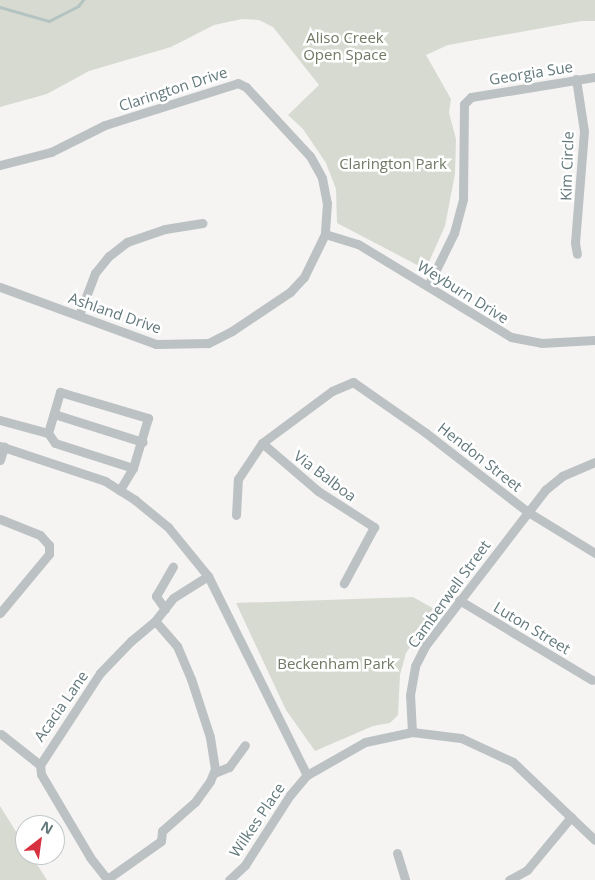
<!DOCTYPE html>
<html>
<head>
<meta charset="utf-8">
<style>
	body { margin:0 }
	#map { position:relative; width:595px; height:880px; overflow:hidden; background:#f5f4f2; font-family:"Open Sans",sans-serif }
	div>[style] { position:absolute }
	.green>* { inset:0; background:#d7dad1 }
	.stream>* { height:2.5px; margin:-1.25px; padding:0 1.25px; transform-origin:1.25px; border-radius:1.25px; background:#b2c3c2 }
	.minor>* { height:9px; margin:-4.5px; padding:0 4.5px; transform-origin:4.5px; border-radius:4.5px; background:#bcc2c3 }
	span { translate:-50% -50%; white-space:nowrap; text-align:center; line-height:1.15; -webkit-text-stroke:5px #fff; paint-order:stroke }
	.park-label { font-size:15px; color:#6f7964 }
	.street-label { font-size:15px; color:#62787b }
	.north { position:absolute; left:15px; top:815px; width:50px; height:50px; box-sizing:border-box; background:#fff; border:1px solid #c0c9ca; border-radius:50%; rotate:30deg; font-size:14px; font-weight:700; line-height:20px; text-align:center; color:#62787b }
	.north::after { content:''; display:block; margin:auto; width:18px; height:22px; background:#d7303e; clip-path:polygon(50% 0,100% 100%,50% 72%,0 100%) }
</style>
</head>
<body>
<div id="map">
	<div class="green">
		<div style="clip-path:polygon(0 0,595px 0,595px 21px,581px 21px,448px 45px,426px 55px,451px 99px,449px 113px,456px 139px,455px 174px,445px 226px,428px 264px,421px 267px,337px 223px,336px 189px,326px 163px,303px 129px,288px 115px,319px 85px,273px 27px,259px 20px,242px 19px,214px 25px,171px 47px,89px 71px,47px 94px,0 107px)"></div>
		<div style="clip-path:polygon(413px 597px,436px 610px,406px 653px,400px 675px,398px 715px,390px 723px,373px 726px,315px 751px,286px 710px,236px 603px)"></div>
		<div style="clip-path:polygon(0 806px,25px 846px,25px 855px,31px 855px,47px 880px,0 880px)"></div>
	</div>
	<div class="stream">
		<div style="left:0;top:7px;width:51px;rotate:15.9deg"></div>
		<div style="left:49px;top:21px;width:33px;rotate:-27deg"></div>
		<div style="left:78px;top:6px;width:8px;rotate:-50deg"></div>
	</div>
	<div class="minor">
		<div style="left:576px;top:79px;width:53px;rotate:81.3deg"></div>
		<div style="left:584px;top:131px;width:112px;rotate:94.6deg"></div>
		<div style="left:575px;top:243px;width:11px;rotate:80deg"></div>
		<div style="left:0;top:165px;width:53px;rotate:-14.3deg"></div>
		<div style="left:51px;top:152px;width:60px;rotate:-26.6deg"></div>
		<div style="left:105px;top:125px;width:139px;rotate:-17.5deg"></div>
		<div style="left:238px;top:83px;width:9px;rotate:27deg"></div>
		<div style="left:246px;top:87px;width:94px;rotate:47.2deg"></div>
		<div style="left:310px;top:156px;width:25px;rotate:61deg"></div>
		<div style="left:322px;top:178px;width:25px;rotate:79deg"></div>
		<div style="left:327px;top:203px;width:31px;rotate:94deg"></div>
		<div style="left:325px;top:234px;width:48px;rotate:116deg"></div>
		<div style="left:304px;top:277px;width:21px;rotate:133deg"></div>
		<div style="left:290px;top:292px;width:70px;rotate:146.1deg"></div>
		<div style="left:232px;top:331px;width:27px;rotate:153deg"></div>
		<div style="left:208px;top:343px;width:52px;rotate:178.9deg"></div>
		<div style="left:156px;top:344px;width:166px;rotate:-159.9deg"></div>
		<div style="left:325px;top:234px;width:34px;rotate:17deg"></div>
		<div style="left:358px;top:244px;width:179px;rotate:31.3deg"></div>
		<div style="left:511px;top:337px;width:31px;rotate:11deg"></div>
		<div style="left:541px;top:343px;width:54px;rotate:-3.2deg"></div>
		<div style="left:428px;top:286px;width:59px;rotate:-63.9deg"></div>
		<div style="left:454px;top:233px;width:35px;rotate:-75deg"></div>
		<div style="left:463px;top:199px;width:95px;rotate:-89.4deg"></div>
		<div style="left:464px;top:104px;width:10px;rotate:-45deg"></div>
		<div style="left:471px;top:97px;width:126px;rotate:-9.2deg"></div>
		<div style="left:79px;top:315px;width:45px;rotate:-69.1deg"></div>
		<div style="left:95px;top:273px;width:22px;rotate:-51deg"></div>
		<div style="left:109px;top:256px;width:23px;rotate:-38deg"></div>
		<div style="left:127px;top:242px;width:40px;rotate:-18.9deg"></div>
		<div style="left:165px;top:229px;width:38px;rotate:-9deg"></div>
		<div style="left:54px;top:414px;width:93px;rotate:17.5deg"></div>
		<div style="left:0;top:420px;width:50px;rotate:15.2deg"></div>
		<div style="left:48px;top:433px;width:12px;rotate:55deg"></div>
		<div style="left:55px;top:443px;width:82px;rotate:17.8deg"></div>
		<div style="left:48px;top:433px;width:43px;rotate:-73.7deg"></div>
		<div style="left:60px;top:392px;width:92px;rotate:16.5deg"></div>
		<div style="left:148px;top:418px;width:52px;rotate:106.7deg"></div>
		<div style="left:133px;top:468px;width:26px;rotate:121deg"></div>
		<div style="left:262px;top:443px;width:74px;rotate:40.6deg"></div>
		<div style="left:318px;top:491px;width:67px;rotate:32.7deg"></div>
		<div style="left:374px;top:527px;width:64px;rotate:118.2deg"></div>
		<div style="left:0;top:446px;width:111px;rotate:18.4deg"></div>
		<div style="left:105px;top:481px;width:36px;rotate:32deg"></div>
		<div style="left:135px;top:500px;width:43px;rotate:39.3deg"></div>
		<div style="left:168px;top:527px;width:63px;rotate:50.8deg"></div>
		<div style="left:208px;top:576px;width:222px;rotate:63.6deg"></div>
		<div style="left:0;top:460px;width:14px;rotate:-73deg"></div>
		<div style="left:236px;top:515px;width:36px;rotate:-87deg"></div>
		<div style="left:238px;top:479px;width:43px;rotate:-56.3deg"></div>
		<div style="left:262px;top:443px;width:87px;rotate:-36.6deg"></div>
		<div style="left:332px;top:391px;width:23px;rotate:-23deg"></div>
		<div style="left:353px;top:382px;width:89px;rotate:34.9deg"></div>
		<div style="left:426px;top:433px;width:129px;rotate:37.8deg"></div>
		<div style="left:528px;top:512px;width:79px;rotate:31.5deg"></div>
		<div style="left:0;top:519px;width:43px;rotate:21.8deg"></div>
		<div style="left:40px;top:535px;width:13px;rotate:48deg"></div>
		<div style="left:49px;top:545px;width:9px;rotate:90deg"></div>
		<div style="left:49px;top:554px;width:77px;rotate:129.7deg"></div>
		<div style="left:459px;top:600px;width:155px;rotate:31deg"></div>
		<div style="left:165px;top:609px;width:16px;rotate:-125deg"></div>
		<div style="left:156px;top:596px;width:34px;rotate:-60deg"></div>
		<div style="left:412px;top:732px;width:49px;rotate:7deg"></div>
		<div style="left:461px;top:738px;width:57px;rotate:24.8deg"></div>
		<div style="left:513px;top:762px;width:113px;rotate:43.6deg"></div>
		<div style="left:1px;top:734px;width:50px;rotate:38.5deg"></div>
		<div style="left:214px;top:773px;width:16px;rotate:-22deg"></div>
		<div style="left:229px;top:767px;width:27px;rotate:-54deg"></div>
		<div style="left:397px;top:853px;width:28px;rotate:73deg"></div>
		<div style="left:107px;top:879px;width:28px;rotate:-128deg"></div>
		<div style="left:90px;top:857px;width:96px;rotate:-120.6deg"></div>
		<div style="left:41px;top:774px;width:9px;rotate:-96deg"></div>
		<div style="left:40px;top:765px;width:110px;rotate:-56.9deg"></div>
		<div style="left:100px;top:673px;width:45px;rotate:-45.9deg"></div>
		<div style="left:131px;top:641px;width:31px;rotate:-40deg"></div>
		<div style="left:155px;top:621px;width:29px;rotate:-52deg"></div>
		<div style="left:173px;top:598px;width:41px;rotate:-32.2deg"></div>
		<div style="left:106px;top:880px;width:67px;rotate:-35.3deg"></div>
		<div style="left:161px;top:841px;width:10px;rotate:-84deg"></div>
		<div style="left:162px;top:831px;width:44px;rotate:-41.3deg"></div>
		<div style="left:195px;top:802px;width:26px;rotate:-54deg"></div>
		<div style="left:210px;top:781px;width:13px;rotate:-67deg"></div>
		<div style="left:215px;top:769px;width:32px;rotate:-99deg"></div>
		<div style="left:210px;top:737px;width:61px;rotate:-108.1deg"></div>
		<div style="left:191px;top:679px;width:36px;rotate:-113deg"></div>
		<div style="left:177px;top:646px;width:33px;rotate:-131deg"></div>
		<div style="left:229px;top:880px;width:22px;rotate:-43deg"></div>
		<div style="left:245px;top:865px;width:83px;rotate:-57.3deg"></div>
		<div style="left:290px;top:795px;width:26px;rotate:-50deg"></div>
		<div style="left:307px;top:775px;width:67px;rotate:-29.6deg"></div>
		<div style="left:365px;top:742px;width:48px;rotate:-12deg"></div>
		<div style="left:412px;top:732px;width:37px;rotate:-93deg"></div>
		<div style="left:410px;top:695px;width:29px;rotate:-80deg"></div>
		<div style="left:415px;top:666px;width:22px;rotate:-63deg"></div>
		<div style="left:425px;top:646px;width:197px;rotate:-52.4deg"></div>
		<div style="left:545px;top:490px;width:22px;rotate:-39deg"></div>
		<div style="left:562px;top:476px;width:36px;rotate:-23deg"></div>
		<div style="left:509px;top:880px;width:21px;rotate:-29deg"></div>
		<div style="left:527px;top:870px;width:69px;rotate:-50.3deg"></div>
	</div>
	<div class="park-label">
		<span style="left:345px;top:46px">Aliso Creek<br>Open Space</span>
		<span style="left:393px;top:164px">Clarington Park</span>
		<span style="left:336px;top:664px">Beckenham Park</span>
	</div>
	<div class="street-label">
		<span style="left:531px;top:73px;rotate:-9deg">Georgia Sue</span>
		<span style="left:173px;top:89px;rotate:-18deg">Clarington Drive</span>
		<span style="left:567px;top:166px;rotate:-88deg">Kim Circle</span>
		<span style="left:463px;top:292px;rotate:32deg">Weyburn Drive</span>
		<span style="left:115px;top:313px;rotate:19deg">Ashland Drive</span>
		<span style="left:480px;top:457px;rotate:38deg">Hendon Street</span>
		<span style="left:325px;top:476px;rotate:37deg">Via Balboa</span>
		<span style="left:449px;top:594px;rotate:-54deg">Camberwell Street</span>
		<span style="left:532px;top:628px;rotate:31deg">Luton Street</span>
		<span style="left:61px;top:706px;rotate:-55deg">Acacia Lane</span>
		<span style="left:257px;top:820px;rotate:-56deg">Wilkes Place</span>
	</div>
	<div class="north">N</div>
</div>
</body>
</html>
